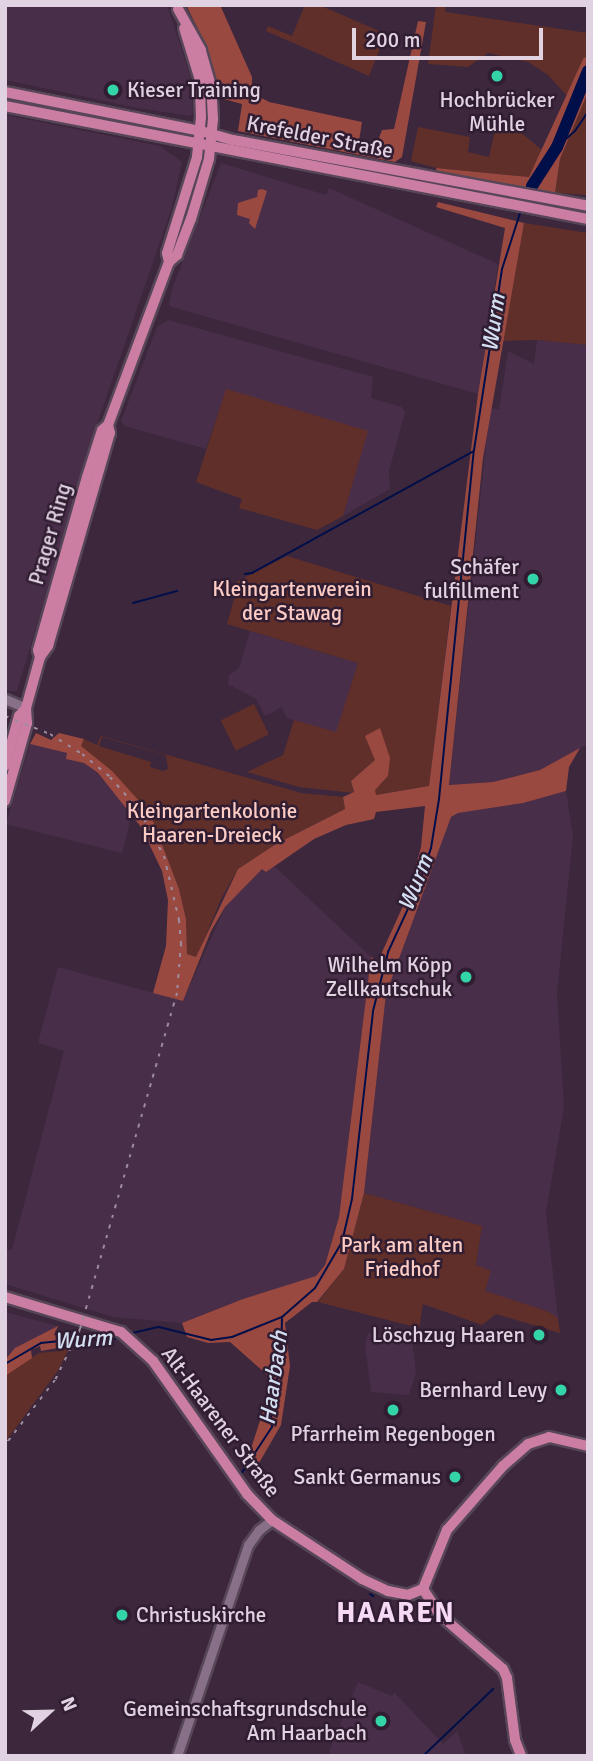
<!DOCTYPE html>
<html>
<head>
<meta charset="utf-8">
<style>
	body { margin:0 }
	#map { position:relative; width:593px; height:1761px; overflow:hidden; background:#3c273c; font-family:Signika,sans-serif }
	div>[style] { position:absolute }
	.built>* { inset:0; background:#492e4a }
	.green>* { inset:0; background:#612f2a; transform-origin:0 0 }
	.forest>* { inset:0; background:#9a4941 }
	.stream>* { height:2px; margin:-1px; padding:0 1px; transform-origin:1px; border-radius:1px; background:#000f49 }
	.river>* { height:12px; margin:-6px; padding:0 6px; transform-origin:6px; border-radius:6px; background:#000f49 }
	.roads { filter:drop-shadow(2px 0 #574658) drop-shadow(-2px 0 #574658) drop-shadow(0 2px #574658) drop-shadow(0 -2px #574658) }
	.minor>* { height:9px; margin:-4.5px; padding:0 4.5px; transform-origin:4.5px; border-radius:4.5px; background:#887089 }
	.major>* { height:10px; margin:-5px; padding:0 5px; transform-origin:5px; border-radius:5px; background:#cb7ea2 }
	.rail>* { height:2px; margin-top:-1px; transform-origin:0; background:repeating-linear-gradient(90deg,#9e8d9e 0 3.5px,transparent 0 10.5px) }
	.dots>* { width:19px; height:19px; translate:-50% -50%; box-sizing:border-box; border:4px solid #311d32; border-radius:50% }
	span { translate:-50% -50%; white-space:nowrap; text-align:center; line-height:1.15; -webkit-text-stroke:5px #311d32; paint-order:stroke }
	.poi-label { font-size:21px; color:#e0d2e0 }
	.left { translate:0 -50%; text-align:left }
	.right { translate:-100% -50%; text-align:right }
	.street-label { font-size:21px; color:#e0d2e0 }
	.park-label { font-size:21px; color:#fccbc4 }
	.water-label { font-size:23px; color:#d4def1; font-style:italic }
	.district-label { font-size:28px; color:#f5d9f5; font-weight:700; letter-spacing:2px }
	.frame { position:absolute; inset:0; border:7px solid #e0d2e0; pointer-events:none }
	.north { position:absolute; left:14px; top:1677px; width:70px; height:70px; -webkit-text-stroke:5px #311d32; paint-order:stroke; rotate:68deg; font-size:19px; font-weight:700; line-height:28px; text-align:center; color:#e0d2e0 }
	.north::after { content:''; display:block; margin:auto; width:24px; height:32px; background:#e0d2e0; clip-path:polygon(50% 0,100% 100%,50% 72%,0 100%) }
	.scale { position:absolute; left:352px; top:28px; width:191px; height:32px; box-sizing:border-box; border:4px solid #e0d2e0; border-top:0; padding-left:9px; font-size:21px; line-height:24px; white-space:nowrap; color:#e0d2e0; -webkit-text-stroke:5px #311d32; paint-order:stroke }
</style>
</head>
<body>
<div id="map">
	<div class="built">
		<div style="clip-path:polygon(5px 5px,167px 5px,191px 78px,193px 113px,190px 116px,138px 108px,5px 80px)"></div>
		<div style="clip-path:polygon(5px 115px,160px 146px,182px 162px,172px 207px,93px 436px,17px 691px,10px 691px,5px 690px)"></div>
		<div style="clip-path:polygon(221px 163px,326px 195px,329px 188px,498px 264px,478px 394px,169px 306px,172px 289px)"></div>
		<div style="clip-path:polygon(168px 320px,373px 377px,371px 398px,402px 407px,405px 412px,389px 471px,390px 489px,343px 516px,367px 431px,226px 390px,206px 449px,125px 426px,121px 421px,157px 327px)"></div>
		<div style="clip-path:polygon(537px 340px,588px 345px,588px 744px,540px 770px,493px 782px,449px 785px,490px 408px,499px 410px,508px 351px,534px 364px)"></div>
		<div style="clip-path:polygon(250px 631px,358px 663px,336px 733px,287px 718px,282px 707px,265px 716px,256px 699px,228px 684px,229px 675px,239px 668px)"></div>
		<div style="clip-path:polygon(30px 744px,68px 753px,67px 759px,84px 763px,98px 774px,132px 814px,122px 853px,6px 824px)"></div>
		<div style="clip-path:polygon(566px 791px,573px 836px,557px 993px,564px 1107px,546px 1212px,558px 1318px,547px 1311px,484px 1291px,476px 1265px,482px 1226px,364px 1193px,386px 994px,451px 817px,458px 813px,523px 803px)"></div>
		<div style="clip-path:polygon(274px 866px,371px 957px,339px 1217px,325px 1265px,316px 1276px,243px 1299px,182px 1323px,113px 1317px,5px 1284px,5px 1249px,12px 1250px,64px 1051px,38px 1043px,58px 967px,183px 1001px,225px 907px,262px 868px,266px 872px)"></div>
		<div style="clip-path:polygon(5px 1312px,58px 1326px,5px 1360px)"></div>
		<div style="clip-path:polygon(368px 1333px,412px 1341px,416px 1373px,409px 1395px,371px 1392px,365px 1345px)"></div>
		<div style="clip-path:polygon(358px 1682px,392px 1696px,394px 1692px,443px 1744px,457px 1731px,466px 1756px,331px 1755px,329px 1751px)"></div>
	</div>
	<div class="green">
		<div style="clip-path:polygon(305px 5px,319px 5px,386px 34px,369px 76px,266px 31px,268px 26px,292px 36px)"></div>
		<div style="clip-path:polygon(436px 5px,446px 5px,445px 12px,588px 33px,588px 59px,584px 58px,568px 97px,548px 75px,528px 62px,488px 53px,468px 67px,428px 64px)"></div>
		<div style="clip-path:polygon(588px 92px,588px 195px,555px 193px,560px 159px)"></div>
		<div style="clip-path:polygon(487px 118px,516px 133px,519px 131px,543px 151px,529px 177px,436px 168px,411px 161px,418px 127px,470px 137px,468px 152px,489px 157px,495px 130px,482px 126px)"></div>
		<div style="clip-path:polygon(524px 223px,588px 233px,588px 345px,538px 340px,501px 341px)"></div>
		<div style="clip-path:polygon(226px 389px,368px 431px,343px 516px,317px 530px,239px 508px,242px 499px,196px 482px)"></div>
		<div style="clip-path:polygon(287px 556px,451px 606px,429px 786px,376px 795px,374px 790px,388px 776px,375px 760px,351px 781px,354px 793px,299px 787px,247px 772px,283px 755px,294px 720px,336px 732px,358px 663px,227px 624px,237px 589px,236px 582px)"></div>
		<div style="left:254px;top:704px;width:34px;height:37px;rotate:64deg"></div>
		<div style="clip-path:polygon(evenodd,101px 736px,301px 793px,343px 797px,345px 809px,276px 844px,238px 869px,221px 899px,197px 957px,187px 955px,186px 919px,179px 889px,153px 821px,81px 746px,84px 739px,97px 745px,101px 736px,102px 737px,166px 755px,168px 769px,163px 771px,150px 767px,151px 762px,99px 746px,102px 737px)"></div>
		<div style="clip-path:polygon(364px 1193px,482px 1226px,476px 1265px,491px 1271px,485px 1291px,547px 1311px,558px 1318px,560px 1333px,496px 1314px,482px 1325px,423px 1304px,419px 1328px,318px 1302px,344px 1269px)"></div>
		<div style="clip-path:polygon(71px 1345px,57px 1372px,5px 1442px,5px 1373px,39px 1353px,60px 1351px)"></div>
	</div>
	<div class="forest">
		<div style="clip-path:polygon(186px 5px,221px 7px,252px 77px,252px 93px,269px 102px,362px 122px,359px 141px,376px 146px,382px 130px,394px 129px,418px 21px,426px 22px,402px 157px,395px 162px,238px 131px,242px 104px,220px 98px,207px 47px)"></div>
		<div style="clip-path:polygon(584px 57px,588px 59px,588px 92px,560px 159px,555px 193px,437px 173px,436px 168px,529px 177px)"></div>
		<div style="clip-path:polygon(262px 189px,267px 191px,255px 229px,249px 223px,250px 219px,237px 215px,238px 203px,257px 197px,258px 190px)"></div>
		<div style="clip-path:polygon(438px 202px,524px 223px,483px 458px,449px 785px,493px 782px,540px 770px,580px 748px,569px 767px,566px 791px,523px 803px,458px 813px,451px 817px,386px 994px,364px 1193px,344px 1269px,317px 1302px,312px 1302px,285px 1323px,290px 1366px,281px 1425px,259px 1463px,247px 1461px,273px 1380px,230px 1342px,208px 1343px,187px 1337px,182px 1323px,243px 1299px,316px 1276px,325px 1265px,339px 1217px,371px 957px,378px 961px,408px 895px,421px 847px,425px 806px,376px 812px,374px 819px,346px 825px,314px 839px,266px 872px,262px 869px,225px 907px,211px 931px,183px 1001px,153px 993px,166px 946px,168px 900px,162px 871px,141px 827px,98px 773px,84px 763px,66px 759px,67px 753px,30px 744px,36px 733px,51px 740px,59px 733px,84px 739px,81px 746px,112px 771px,140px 802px,153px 821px,179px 889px,186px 919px,187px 954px,196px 957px,238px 869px,276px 844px,345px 809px,343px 797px,354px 792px,351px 781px,375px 760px,365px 736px,380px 728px,390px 758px,388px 776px,375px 790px,376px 795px,429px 786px,478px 394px,505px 228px,436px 207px)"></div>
		<div style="clip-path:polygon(58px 1326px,54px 1335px,61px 1337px,63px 1347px,41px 1351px,40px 1346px,31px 1350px,32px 1358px,5px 1376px,5px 1360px,15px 1348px)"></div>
	</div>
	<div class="stream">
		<div style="left:557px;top:147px;width:24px;rotate:-42deg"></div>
		<div style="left:575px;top:131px;width:23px;rotate:-56deg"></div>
		<div style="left:245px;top:574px;width:7px;rotate:-8deg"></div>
		<div style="left:252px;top:573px;width:253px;rotate:-28.8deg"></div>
		<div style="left:133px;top:603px;width:46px;rotate:-15.3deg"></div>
		<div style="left:128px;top:1334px;width:32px;rotate:-13deg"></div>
		<div style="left:159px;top:1327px;width:54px;rotate:14deg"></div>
		<div style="left:211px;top:1340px;width:21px;rotate:-8deg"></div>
		<div style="left:232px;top:1337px;width:54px;rotate:-21.8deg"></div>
		<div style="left:282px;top:1317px;width:44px;rotate:-41.3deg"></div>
		<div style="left:315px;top:1288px;width:53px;rotate:-59.6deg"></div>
		<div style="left:342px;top:1242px;width:44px;rotate:-76.9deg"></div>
		<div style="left:352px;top:1199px;width:189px;rotate:-83.6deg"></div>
		<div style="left:373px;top:1011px;width:61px;rotate:-75.7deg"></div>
		<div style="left:388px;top:952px;width:72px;rotate:-65.2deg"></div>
		<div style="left:418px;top:887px;width:41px;rotate:-71.6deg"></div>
		<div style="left:431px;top:848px;width:50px;rotate:-80.7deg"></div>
		<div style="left:439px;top:799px;width:351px;rotate:-84.3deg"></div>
		<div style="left:474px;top:450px;width:183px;rotate:-81.2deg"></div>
		<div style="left:502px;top:269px;width:62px;rotate:-72.1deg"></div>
		<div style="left:5px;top:1364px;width:42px;rotate:-30.3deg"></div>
		<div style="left:41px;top:1343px;width:47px;rotate:-6.1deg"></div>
		<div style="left:88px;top:1338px;width:19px;rotate:9deg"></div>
		<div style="left:107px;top:1341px;width:14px;rotate:-17deg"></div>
		<div style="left:241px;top:1474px;width:56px;rotate:-56.6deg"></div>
		<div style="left:272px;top:1427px;width:21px;rotate:-95deg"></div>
		<div style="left:270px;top:1406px;width:42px;rotate:-75deg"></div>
		<div style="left:281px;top:1365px;width:46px;rotate:-88.8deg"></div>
		<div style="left:370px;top:1594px;width:4px;rotate:34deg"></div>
		<div style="left:423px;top:1756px;width:97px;rotate:-43.7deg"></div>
	</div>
	<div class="river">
		<div style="left:532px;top:186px;width:46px;rotate:-57.3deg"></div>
		<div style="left:557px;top:147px;width:82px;rotate:-67.8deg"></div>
	</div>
	<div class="roads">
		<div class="minor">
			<div style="left:5px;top:699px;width:23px;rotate:23deg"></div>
			<div style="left:177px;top:1756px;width:223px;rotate:-71.4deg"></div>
			<div style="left:248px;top:1545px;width:19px;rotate:-54deg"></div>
			<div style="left:259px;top:1530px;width:16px;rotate:-38deg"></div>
		</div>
		<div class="major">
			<div style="left:5px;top:92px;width:200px;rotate:11.3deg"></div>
			<div style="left:201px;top:131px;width:33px;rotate:16deg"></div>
			<div style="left:233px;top:140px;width:361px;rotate:10.5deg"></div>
			<div style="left:5px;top:106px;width:594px;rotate:10.97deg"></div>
			<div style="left:169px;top:262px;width:9px;rotate:-103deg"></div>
			<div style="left:167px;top:253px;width:101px;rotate:-72.6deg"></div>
			<div style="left:197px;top:157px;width:40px;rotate:-84.3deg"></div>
			<div style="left:201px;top:117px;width:37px;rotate:-92deg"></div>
			<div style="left:200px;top:80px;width:54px;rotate:-107.1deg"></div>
			<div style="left:40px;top:657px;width:14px;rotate:-54deg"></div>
			<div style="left:48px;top:646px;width:222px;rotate:-73.8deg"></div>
			<div style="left:110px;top:433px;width:8px;rotate:-104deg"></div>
			<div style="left:5px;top:766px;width:52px;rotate:-74.4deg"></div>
			<div style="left:19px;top:716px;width:11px;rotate:-49deg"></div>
			<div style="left:5px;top:801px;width:81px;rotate:-74.2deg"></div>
			<div style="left:27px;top:723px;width:15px;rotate:-94deg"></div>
			<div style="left:26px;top:708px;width:53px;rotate:-74.6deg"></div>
			<div style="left:40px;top:657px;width:7px;rotate:-106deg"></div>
			<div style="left:38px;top:650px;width:180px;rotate:-74.2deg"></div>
			<div style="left:87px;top:477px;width:49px;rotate:-72.3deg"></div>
			<div style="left:102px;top:430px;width:8px;rotate:-40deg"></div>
			<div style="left:108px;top:425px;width:174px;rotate:-69.5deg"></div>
			<div style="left:169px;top:262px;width:11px;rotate:-41deg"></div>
			<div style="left:177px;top:255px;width:39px;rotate:-69deg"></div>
			<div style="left:191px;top:219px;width:63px;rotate:-73.3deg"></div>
			<div style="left:209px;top:159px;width:40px;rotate:-84.3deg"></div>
			<div style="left:213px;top:119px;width:33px;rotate:-93deg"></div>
			<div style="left:211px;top:86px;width:37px;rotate:-106deg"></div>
			<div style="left:201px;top:50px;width:47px;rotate:-119.3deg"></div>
			<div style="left:5px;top:1297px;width:121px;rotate:16.8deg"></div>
			<div style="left:121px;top:1332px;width:43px;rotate:42.2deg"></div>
			<div style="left:153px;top:1361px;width:163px;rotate:54.7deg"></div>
			<div style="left:247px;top:1494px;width:36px;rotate:46deg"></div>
			<div style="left:272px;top:1520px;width:108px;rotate:33.2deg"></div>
			<div style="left:362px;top:1579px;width:29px;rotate:25deg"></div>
			<div style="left:388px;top:1591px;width:20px;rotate:11deg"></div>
			<div style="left:408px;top:1595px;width:16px;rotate:-22deg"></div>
			<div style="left:423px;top:1589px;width:64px;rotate:-67.9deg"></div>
			<div style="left:447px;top:1530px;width:85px;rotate:-48.8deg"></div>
			<div style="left:503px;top:1466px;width:33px;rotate:-41deg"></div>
			<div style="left:528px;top:1444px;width:22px;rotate:-18deg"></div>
			<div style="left:549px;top:1437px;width:40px;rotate:13deg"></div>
			<div style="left:423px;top:1589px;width:30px;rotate:57deg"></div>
			<div style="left:439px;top:1614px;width:84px;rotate:40.7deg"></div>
			<div style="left:503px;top:1669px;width:10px;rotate:66deg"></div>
			<div style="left:507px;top:1678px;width:63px;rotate:82.6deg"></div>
			<div style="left:515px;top:1740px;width:17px;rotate:69deg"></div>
		</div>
	</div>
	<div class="rail">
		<div style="left:5px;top:716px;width:48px;rotate:21.8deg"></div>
		<div style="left:50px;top:734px;width:38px;rotate:32deg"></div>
		<div style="left:82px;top:754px;width:36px;rotate:39deg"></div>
		<div style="left:110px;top:777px;width:44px;rotate:48.7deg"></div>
		<div style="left:139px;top:810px;width:52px;rotate:61.5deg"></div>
		<div style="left:164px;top:856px;width:66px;rotate:76.8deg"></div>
		<div style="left:179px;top:920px;width:23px;rotate:85deg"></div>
		<div style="left:181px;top:943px;width:50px;rotate:94.6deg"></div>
		<div style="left:177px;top:993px;width:350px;rotate:106.1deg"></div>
		<div style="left:80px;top:1329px;width:57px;rotate:116.1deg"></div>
		<div style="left:55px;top:1380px;width:82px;rotate:127.6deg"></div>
	</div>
	<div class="dots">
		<div style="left:497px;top:76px;background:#33d4a8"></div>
		<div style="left:113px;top:90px;background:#33d4a8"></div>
		<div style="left:533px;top:579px;background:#33d4a8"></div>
		<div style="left:466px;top:977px;background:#33d4a8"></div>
		<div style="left:539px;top:1335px;background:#33d4a8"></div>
		<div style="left:561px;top:1390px;background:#33d4a8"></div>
		<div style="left:393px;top:1410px;background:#33d4a8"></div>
		<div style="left:455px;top:1477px;background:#33d4a8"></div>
		<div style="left:122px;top:1615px;background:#33d4a8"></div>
		<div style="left:381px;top:1721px;background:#33d4a8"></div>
	</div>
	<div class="poi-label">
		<span class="left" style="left:127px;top:90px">Kieser Training</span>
		<span style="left:497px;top:112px">Hochbrücker<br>Mühle</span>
		<span class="right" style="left:519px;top:579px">Schäfer<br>fulfillment</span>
		<span class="right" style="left:452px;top:977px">Wilhelm Köpp<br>Zellkautschuk</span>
		<span class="right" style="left:525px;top:1335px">Löschzug Haaren</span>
		<span class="right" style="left:547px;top:1390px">Bernhard Levy</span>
		<span style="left:393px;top:1434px">Pfarrheim Regenbogen</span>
		<span class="right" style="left:441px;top:1477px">Sankt Germanus</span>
		<span class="left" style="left:136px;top:1615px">Christuskirche</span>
		<span class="right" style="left:367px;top:1721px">Gemeinschaftsgrundschule<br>Am Haarbach</span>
	</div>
	<div class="street-label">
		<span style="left:320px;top:137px;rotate:11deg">Krefelder Straße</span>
		<span style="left:50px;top:534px;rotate:-74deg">Prager Ring</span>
		<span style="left:221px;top:1422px;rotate:53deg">Alt-Haarener Straße</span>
	</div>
	<div class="park-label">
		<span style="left:292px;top:601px">Kleingartenverein<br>der Stawag</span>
		<span style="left:212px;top:823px">Kleingartenkolonie<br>Haaren-Dreieck</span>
		<span style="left:402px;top:1257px">Park am alten<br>Friedhof</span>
	</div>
	<div class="water-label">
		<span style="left:494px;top:323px;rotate:-82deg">Wurm</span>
		<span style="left:416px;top:883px;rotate:-68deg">Wurm</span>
		<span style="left:83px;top:1340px;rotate:-4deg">Wurm</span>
		<span style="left:274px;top:1378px;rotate:-82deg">Haarbach</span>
	</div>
	<div class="district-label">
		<span style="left:396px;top:1613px">HAAREN</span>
	</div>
	<div class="frame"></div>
	<div class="north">N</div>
	<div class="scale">200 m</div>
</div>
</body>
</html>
